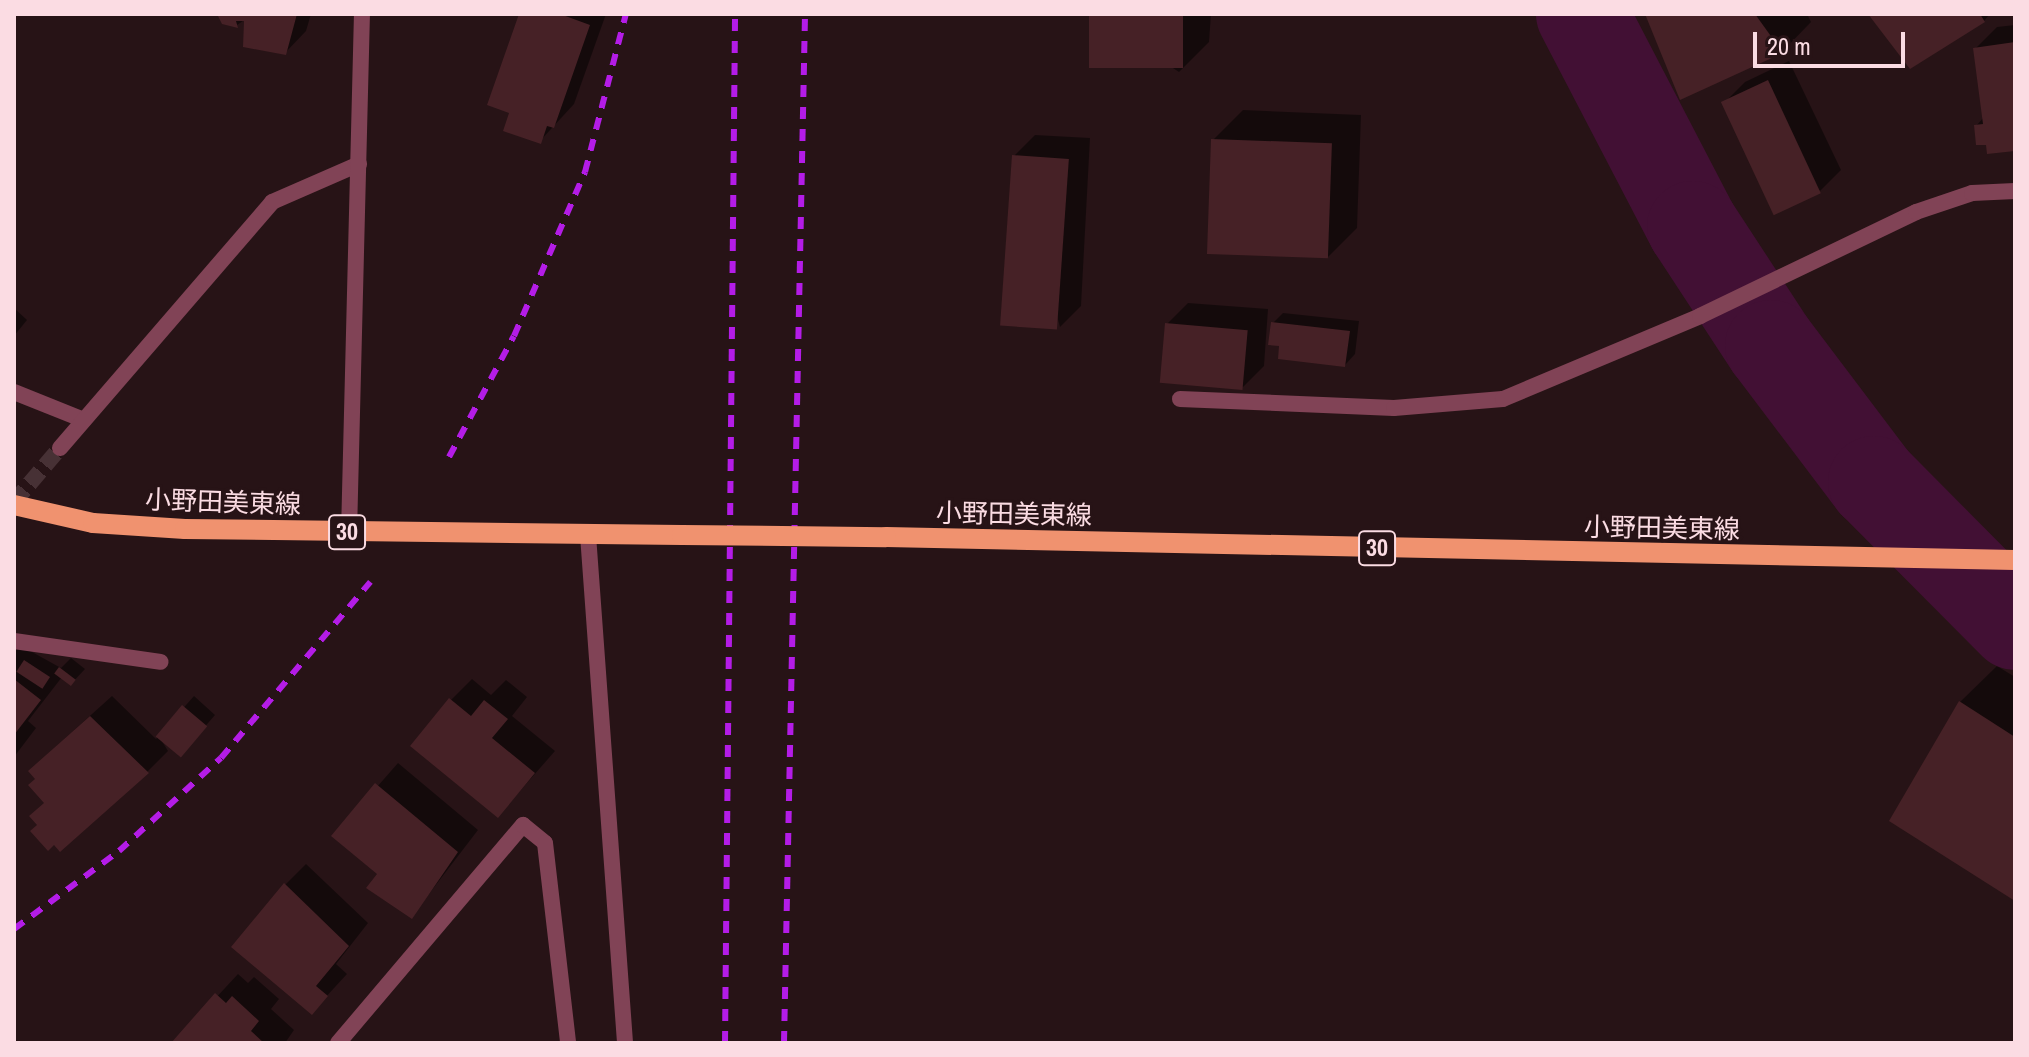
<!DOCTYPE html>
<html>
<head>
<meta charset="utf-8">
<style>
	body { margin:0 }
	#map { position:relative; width:2029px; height:1057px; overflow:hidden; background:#271316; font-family:"Archivo Narrow","Noto Sans JP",sans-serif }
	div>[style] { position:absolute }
	.shadow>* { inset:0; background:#0007 }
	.river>* { height:92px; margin:-46px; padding:0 46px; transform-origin:46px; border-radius:46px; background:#421034 }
	.building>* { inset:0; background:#462126; transform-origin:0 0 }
	.minor-tunnel>* { height:16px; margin-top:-8px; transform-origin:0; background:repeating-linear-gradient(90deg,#473135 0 16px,transparent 0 24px) }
	.service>* { height:16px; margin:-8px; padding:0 8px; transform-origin:8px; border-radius:8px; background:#814356 }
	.minor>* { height:16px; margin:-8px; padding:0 8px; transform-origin:8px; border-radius:8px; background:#814356 }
	.tertiary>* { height:16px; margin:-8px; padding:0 8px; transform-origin:8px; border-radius:8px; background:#814356 }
	.primary>* { height:20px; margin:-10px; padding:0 10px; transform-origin:10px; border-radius:10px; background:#f0926f }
	.rail>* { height:6px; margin-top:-3px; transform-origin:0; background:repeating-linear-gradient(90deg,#b41ce7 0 12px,transparent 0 22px) }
	.primary-bridge>* { height:20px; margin:-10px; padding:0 10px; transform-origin:10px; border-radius:10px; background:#f0926f }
	span { translate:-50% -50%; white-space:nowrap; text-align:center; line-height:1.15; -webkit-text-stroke:6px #271316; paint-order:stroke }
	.shield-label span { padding:2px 6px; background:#271316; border:2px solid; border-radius:6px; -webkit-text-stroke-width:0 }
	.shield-label { font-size:24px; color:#fbdce3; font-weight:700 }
	.street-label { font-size:26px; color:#fbdce3 }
	.frame { position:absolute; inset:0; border:16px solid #fbdce3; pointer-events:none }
	.scale { position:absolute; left:1753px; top:32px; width:152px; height:36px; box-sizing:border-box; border:4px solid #fbdce3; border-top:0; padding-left:10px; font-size:24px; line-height:28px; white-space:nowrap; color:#fbdce3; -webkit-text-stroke:6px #271316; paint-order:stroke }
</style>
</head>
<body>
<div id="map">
	<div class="shadow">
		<div style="clip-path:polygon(219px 14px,311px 14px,306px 31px,285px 53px,246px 19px,237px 25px)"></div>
		<div style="clip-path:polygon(521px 14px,606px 14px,574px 104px,540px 141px,512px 112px)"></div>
		<div style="clip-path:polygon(1091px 14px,1211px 14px,1209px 42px,1179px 72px)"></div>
		<div style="clip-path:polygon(1646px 14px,1807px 14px,1811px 22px,1782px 52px)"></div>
		<div style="clip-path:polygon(1873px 14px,1990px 14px,1984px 21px)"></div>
		<div style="clip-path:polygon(2015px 25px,2015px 149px,1988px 142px,1976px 126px,1984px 117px,1975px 49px,1997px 27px)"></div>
		<div style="clip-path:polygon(1789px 61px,1841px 170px,1820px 191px,1724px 103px,1745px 82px)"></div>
		<div style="clip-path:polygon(1243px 110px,1361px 115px,1357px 228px,1327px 258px,1213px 140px)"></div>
		<div style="clip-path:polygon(1035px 135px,1090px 138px,1081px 306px,1060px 327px,1014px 156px)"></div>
		<div style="clip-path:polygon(1188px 303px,1268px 309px,1264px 366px,1243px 387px,1167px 324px)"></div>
		<div style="clip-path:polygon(14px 308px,27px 320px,14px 336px)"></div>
		<div style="clip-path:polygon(1283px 313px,1359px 321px,1355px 354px,1345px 365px,1282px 344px,1273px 323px)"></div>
		<div style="clip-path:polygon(14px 642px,61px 668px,71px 658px,85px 669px,71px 684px,62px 677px,28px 721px,36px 728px,14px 757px)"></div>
		<div style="clip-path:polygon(1997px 666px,2015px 677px,2015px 899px,1960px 702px)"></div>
		<div style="clip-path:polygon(472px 679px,491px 695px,506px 680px,527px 697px,512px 716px,555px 751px,498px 816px,451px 700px)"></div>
		<div style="clip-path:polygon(112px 696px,156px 739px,194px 696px,215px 715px,189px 745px,160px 738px,168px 751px,147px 772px,39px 825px,46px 802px,38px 778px,52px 750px)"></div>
		<div style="clip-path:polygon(398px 763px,478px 830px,412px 916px,380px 874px,334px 836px)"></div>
		<div style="clip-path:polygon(306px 864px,368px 923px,336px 964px,347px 974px,312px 1012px,285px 885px)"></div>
		<div style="clip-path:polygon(238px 974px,248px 983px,254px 977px,279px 999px,271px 1009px,294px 1030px,285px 1043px,174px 1043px)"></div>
	</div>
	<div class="river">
		<div style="left:1582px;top:14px;width:240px;rotate:62.5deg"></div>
		<div style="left:1693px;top:227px;width:142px;rotate:56.8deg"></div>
		<div style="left:1771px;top:346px;width:171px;rotate:52.9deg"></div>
		<div style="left:1874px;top:482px;width:200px;rotate:45.2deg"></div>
	</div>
	<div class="building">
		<div style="clip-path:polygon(217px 14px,297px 14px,286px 55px,243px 47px,244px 21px,236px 21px,238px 28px,222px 24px)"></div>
		<div style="clip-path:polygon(519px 14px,560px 14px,590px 25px,554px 128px,547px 126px,541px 144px,503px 131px,509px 113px,487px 105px)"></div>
		<div style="left:1089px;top:14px;width:94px;height:54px"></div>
		<div style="clip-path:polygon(1645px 14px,1755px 14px,1783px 53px,1680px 100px)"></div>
		<div style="clip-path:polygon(1868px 14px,1980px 14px,1985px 22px,1910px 69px)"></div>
		<div style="clip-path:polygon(2015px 42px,2015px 151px,1987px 154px,1986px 145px,1976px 145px,1974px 125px,1983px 124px,1973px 48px)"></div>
		<div style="left:1768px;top:80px;width:125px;height:52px;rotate:65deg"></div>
		<div style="left:1211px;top:139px;width:121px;height:115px;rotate:2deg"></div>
		<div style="left:1012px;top:155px;width:57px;height:171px;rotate:4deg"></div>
		<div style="clip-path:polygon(1271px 322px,1350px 331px,1345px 367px,1278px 359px,1279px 346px,1268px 345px)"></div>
		<div style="left:1165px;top:323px;width:83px;height:60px;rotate:5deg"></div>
		<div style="left:24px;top:660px;width:31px;height:14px;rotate:33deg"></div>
		<div style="left:59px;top:667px;width:21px;height:8px;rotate:37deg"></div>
		<div style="clip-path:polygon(14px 679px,41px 700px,14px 735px)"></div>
		<div style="clip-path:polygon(449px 698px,471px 716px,484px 700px,508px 719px,492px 738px,535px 773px,498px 818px,410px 746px)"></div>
		<div style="clip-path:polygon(1959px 701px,2015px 737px,2015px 901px,1889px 821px)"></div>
		<div style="left:182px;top:705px;width:33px;height:41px;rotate:40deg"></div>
		<div style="clip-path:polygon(90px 716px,149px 773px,60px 852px,54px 845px,48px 851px,30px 831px,37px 825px,29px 816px,44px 803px,28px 785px,35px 779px,28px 771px)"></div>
		<div style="clip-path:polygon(375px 783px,458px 852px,412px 919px,366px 888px,377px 874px,331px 836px)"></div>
		<div style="clip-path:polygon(284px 883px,349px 946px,316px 986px,328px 996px,312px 1015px,231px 947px)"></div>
		<div style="clip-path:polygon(215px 993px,226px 1003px,232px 996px,259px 1021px,251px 1031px,264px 1043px,171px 1043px)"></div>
	</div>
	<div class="minor-tunnel">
		<div style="left:14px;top:502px;width:71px;rotate:-49.6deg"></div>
	</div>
	<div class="service">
		<div style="left:1180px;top:399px;width:214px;rotate:2.4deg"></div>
		<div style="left:1394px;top:408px;width:109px;rotate:-4.7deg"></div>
		<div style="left:1503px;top:399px;width:214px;rotate:-22.8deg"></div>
	</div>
	<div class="minor">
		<div style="left:1700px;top:316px;width:240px;rotate:-25.7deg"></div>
		<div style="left:1916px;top:212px;width:59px;rotate:-18.7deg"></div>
		<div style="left:1972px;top:193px;width:43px;rotate:-2.7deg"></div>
		<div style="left:14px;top:392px;width:75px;rotate:21.8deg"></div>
		<div style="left:60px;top:448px;width:325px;rotate:-49.2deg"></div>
		<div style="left:272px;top:202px;width:95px;rotate:-23.6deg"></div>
		<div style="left:349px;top:533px;width:519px;rotate:-88.57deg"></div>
		<div style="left:14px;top:641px;width:148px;rotate:8.1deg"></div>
		<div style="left:338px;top:1043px;width:286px;rotate:-49.7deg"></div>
		<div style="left:523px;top:825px;width:28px;rotate:39deg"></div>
		<div style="left:545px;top:843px;width:201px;rotate:83.4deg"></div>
	</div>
	<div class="tertiary">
		<div style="left:588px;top:535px;width:509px;rotate:85.83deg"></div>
	</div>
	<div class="primary">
		<div style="left:14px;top:505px;width:81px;rotate:12.8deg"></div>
		<div style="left:93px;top:523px;width:92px;rotate:3.7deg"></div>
		<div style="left:185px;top:529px;width:497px;rotate:0.7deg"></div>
		<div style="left:886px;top:537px;width:1129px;rotate:1.17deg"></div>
	</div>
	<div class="rail">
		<div style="left:449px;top:457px;width:137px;rotate:-61.8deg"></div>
		<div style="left:514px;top:336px;width:179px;rotate:-66.6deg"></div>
		<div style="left:585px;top:172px;width:163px;rotate:-75.5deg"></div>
		<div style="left:14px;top:929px;width:131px;rotate:-36.6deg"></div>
		<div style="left:119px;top:851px;width:138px;rotate:-42.4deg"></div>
		<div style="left:221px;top:758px;width:231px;rotate:-49.7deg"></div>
		<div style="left:725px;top:1043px;width:1029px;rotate:-89.44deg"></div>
		<div style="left:784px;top:1043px;width:1029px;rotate:-88.83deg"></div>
	</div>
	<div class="primary-bridge">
		<div style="left:682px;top:535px;width:204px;rotate:0.6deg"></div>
	</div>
	<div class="shield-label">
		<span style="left:347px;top:532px">30</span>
		<span style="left:1377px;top:548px">30</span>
	</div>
	<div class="street-label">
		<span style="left:223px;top:502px;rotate:2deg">小野田美東線</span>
		<span style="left:1014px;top:514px;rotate:1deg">小野田美東線</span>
		<span style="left:1662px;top:528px;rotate:1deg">小野田美東線</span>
	</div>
	<div class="frame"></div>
	<div class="scale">20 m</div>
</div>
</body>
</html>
